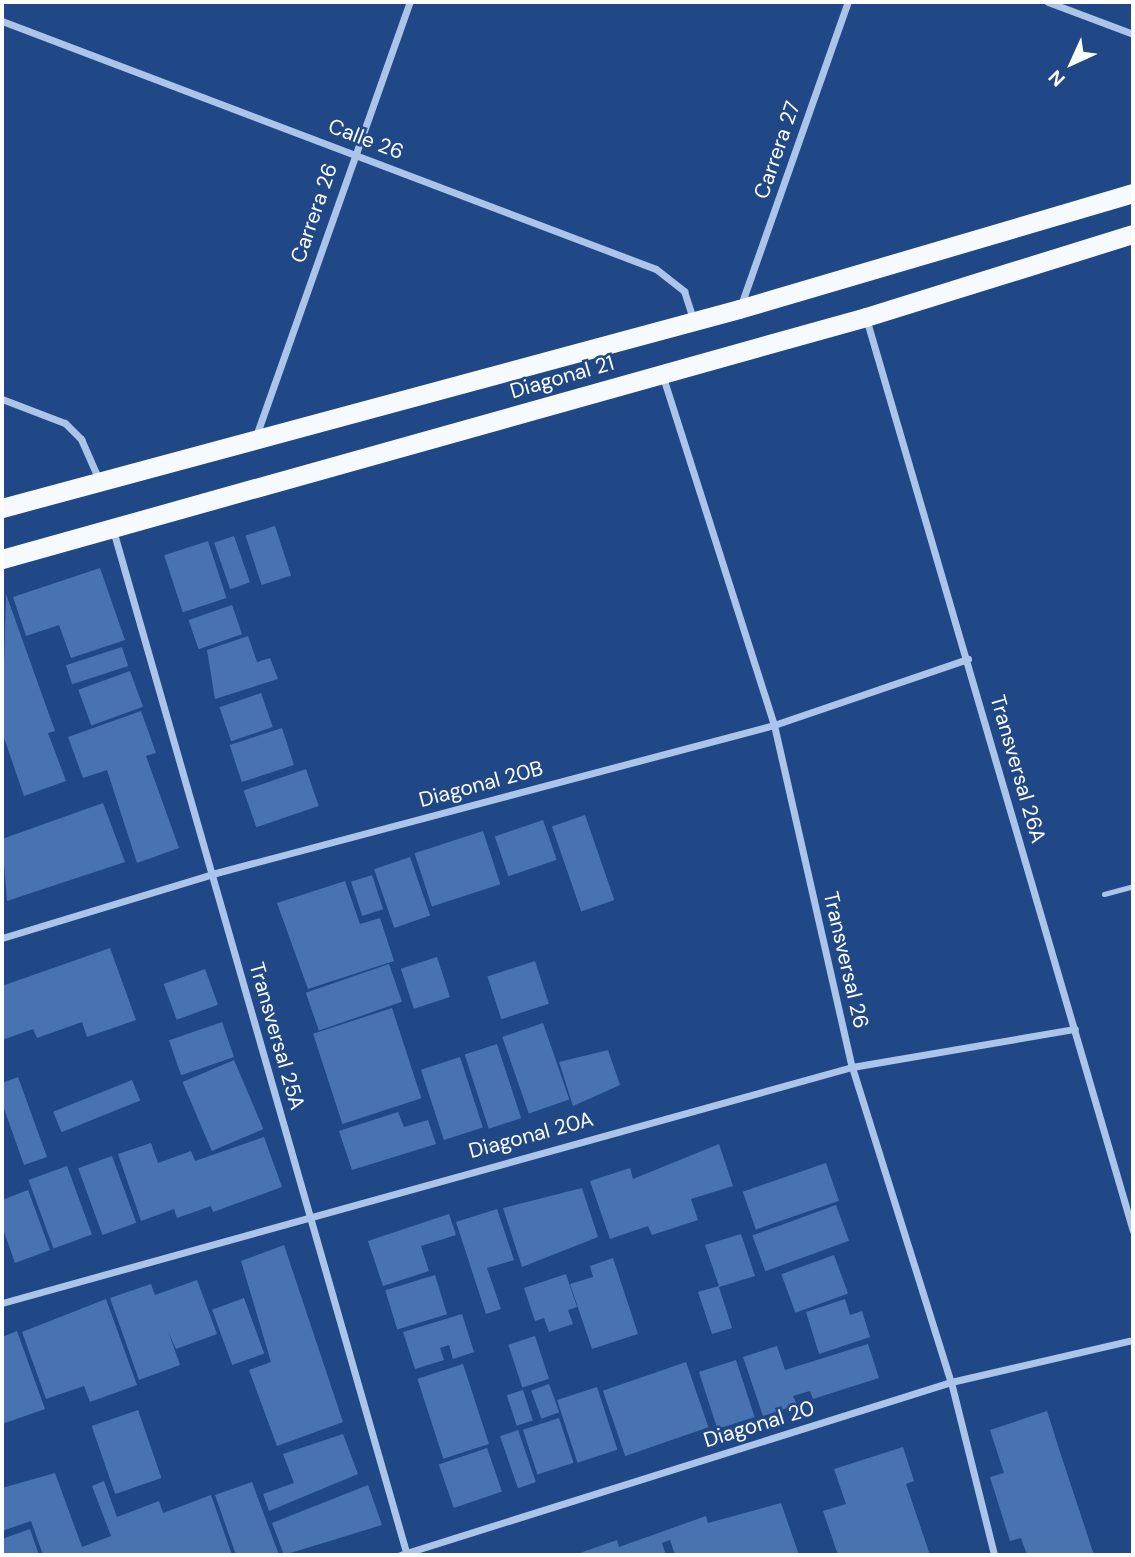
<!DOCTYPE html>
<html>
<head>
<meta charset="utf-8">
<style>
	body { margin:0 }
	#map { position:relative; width:1135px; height:1557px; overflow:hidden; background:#204887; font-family:"DM Sans",sans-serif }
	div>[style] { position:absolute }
	.building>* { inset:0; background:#4972b0; transform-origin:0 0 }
	.service>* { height:5px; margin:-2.5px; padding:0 2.5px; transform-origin:2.5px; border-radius:2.5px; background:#aac4ea }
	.minor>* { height:7px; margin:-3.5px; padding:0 3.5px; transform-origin:3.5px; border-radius:3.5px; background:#aac4ea }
	.trunk>* { height:19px; margin:-9.5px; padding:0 9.5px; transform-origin:9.5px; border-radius:9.5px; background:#f6fafe }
	span { translate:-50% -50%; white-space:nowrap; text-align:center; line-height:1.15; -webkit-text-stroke:5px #204887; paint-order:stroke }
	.street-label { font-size:21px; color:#fff }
	.frame { position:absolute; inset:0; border:4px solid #fff; pointer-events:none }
	.north { position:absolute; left:1037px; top:28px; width:70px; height:70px; -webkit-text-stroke:5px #204887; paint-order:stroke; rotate:225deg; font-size:19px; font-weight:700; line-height:28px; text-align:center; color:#fff }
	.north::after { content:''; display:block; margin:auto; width:24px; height:32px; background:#fff; clip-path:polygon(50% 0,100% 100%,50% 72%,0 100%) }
</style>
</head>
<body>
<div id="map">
	<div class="building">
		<div style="left:275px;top:526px;width:52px;height:31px;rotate:72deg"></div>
		<div style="left:234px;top:536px;width:49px;height:21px;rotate:71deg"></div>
		<div style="left:208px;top:541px;width:60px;height:46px;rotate:72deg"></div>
		<div style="clip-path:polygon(100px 568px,125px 640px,71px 658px,59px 625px,26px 636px,13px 597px)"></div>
		<div style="clip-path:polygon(6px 594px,55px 731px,48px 733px,66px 781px,24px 796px,2px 732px)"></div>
		<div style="left:232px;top:605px;width:31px;height:46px;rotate:71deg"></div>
		<div style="clip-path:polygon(248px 636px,257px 662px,270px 658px,278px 679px,215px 699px,207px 650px)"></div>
		<div style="left:122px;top:647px;width:20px;height:59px;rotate:72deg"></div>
		<div style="left:130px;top:671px;width:38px;height:55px;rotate:70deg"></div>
		<div style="left:261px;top:693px;width:36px;height:44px;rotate:71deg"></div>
		<div style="clip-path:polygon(141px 711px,156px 753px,146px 756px,179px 848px,137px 863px,107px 770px,83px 778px,68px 737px)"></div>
		<div style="left:282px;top:728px;width:39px;height:55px;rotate:72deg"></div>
		<div style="left:306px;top:769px;width:39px;height:66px;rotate:71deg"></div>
		<div style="clip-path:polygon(103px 803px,125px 862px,7px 901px,2px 839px)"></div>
		<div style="left:585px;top:815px;width:90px;height:35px;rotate:71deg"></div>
		<div style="left:543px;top:820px;width:42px;height:51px;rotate:71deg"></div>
		<div style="left:483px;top:831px;width:56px;height:72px;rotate:72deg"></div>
		<div style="left:410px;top:857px;width:62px;height:38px;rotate:71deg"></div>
		<div style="left:372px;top:875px;width:36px;height:22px;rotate:72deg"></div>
		<div style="clip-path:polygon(345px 881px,360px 924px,380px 918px,394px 961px,308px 989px,277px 903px)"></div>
		<div style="clip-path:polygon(110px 948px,136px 1020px,87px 1037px,82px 1022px,37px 1038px,33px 1029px,2px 1040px,2px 986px)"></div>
		<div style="left:437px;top:957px;width:42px;height:38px;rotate:72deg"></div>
		<div style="left:535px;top:961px;width:45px;height:50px;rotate:72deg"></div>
		<div style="left:389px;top:964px;width:40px;height:88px;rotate:71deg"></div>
		<div style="left:205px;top:969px;width:38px;height:44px;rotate:70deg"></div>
		<div style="left:392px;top:1008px;width:95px;height:83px;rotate:72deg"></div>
		<div style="left:222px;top:1022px;width:37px;height:56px;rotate:71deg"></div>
		<div style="left:543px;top:1023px;width:81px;height:43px;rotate:71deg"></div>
		<div style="left:497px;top:1044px;width:78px;height:34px;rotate:72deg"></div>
		<div style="clip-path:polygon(608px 1050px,620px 1085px,573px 1106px,559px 1062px)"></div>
		<div style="left:460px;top:1057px;width:74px;height:41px;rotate:72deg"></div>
		<div style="left:234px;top:1060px;width:75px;height:56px;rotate:67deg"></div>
		<div style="clip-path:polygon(18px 1077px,47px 1157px,24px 1165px,2px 1103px,2px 1083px)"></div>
		<div style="left:132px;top:1080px;width:22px;height:85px;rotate:68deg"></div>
		<div style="clip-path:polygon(398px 1112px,404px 1127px,428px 1120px,436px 1144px,352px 1170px,339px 1131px)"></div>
		<div style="clip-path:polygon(264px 1137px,282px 1187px,213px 1212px,211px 1206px,177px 1218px,174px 1209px,141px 1221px,118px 1154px,151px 1143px,158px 1163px,191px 1151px,195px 1161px)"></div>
		<div style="clip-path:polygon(719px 1144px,733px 1186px,691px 1199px,698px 1220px,652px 1235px,648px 1226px,610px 1239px,590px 1181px,630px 1168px,633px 1179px)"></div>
		<div style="left:112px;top:1156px;width:71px;height:36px;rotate:70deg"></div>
		<div style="left:826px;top:1163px;width:40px;height:88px;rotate:71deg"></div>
		<div style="left:67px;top:1166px;width:73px;height:41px;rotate:70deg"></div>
		<div style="clip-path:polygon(582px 1188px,598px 1237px,522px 1267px,503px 1208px)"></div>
		<div style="clip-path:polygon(28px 1190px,50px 1250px,15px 1263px,2px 1226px,2px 1200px)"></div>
		<div style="left:836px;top:1205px;width:38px;height:89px;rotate:70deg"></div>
		<div style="clip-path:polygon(497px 1209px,514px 1260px,487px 1268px,501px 1309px,486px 1314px,456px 1222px)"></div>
		<div style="clip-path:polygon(449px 1214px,456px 1235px,421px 1246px,429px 1271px,383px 1286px,368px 1241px)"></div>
		<div style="clip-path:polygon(741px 1234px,755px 1276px,719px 1287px,732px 1328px,712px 1334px,698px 1292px,719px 1286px,705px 1245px)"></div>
		<div style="clip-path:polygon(284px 1245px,343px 1422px,277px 1446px,249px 1370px,271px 1362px,241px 1261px)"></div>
		<div style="left:834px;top:1255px;width:41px;height:56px;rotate:70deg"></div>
		<div style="clip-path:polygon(613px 1258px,638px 1334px,592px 1349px,570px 1284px,593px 1277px,590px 1266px)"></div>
		<div style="clip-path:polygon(566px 1274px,577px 1307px,568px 1310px,573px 1324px,549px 1332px,544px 1318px,535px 1321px,524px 1288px)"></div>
		<div style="left:435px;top:1275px;width:41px;height:52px;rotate:73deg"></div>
		<div style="clip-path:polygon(197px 1280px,217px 1334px,176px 1349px,168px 1331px,180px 1365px,139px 1380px,110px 1298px,151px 1284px,155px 1295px)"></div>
		<div style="left:244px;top:1298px;width:59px;height:34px;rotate:70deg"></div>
		<div style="clip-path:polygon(106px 1299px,137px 1385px,90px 1402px,84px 1386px,46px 1399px,22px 1332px)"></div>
		<div style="clip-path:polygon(845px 1299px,850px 1315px,862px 1311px,870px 1337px,819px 1354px,806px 1312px)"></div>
		<div style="clip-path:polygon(462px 1314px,474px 1352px,453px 1359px,449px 1345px,440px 1348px,444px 1360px,415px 1369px,403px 1332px)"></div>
		<div style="clip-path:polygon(17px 1331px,45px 1409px,2px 1424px,2px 1337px)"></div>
		<div style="left:535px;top:1336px;width:45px;height:28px;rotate:72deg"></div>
		<div style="clip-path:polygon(868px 1344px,879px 1378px,813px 1399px,810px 1391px,793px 1396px,797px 1405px,763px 1416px,743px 1357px,777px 1346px,785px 1370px)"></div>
		<div style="left:736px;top:1360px;width:60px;height:39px;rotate:72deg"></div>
		<div style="left:686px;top:1362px;width:69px;height:88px;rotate:71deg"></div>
		<div style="left:463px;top:1364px;width:84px;height:48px;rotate:72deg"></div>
		<div style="left:549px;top:1384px;width:30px;height:19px;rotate:70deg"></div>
		<div style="left:597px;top:1387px;width:66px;height:42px;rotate:72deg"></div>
		<div style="left:523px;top:1390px;width:32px;height:17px;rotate:72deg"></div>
		<div style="left:138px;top:1410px;width:72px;height:49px;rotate:71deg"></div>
		<div style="clip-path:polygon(1047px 1411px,1061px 1455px,1094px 1555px,1027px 1555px,1021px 1538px,1010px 1541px,990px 1477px,1004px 1473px,990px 1430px)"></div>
		<div style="left:559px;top:1418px;width:47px;height:38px;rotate:72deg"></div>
		<div style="left:518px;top:1430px;width:55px;height:19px;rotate:71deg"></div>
		<div style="clip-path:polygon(343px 1434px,358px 1474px,269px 1511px,263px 1494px,294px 1483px,283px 1454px)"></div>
		<div style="clip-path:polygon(903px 1447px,914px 1481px,906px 1484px,930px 1555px,838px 1555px,823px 1511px,846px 1504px,834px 1469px)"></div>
		<div style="left:487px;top:1448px;width:46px;height:51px;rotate:71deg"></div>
		<div style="clip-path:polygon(55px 1473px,82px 1547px,111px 1536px,92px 1486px,104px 1481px,117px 1517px,159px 1501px,163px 1513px,211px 1495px,232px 1555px,43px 1555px,31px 1521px,2px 1531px,2px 1488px)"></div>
		<div style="clip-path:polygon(252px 1482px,279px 1555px,236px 1555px,215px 1495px)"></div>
		<div style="clip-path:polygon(368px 1485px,382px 1525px,284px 1555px,272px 1523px)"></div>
		<div style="clip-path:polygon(781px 1503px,799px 1555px,675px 1555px,670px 1540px,662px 1543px,666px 1555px,574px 1555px,617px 1540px,619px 1547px,706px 1516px,708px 1523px)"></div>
		<div style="clip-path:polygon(30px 1529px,39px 1555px,2px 1555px,2px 1539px)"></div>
	</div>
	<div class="service">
		<div style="left:1104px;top:894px;width:30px;rotate:-15deg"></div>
	</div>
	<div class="minor">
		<div style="left:1048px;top:2px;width:91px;rotate:20.6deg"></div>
		<div style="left:2px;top:21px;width:699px;rotate:20.77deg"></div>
		<div style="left:656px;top:269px;width:36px;rotate:38deg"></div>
		<div style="left:684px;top:291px;width:29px;rotate:72deg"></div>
		<div style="left:741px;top:305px;width:321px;rotate:-70.6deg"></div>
		<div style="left:866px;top:318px;width:951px;rotate:73.7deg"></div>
		<div style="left:662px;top:374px;width:368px;rotate:72.3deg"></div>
		<div style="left:774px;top:725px;width:351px;rotate:77.2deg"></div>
		<div style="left:852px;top:1067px;width:330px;rotate:72.6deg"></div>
		<div style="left:951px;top:1382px;width:178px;rotate:76deg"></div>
		<div style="left:2px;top:399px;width:67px;rotate:20.9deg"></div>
		<div style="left:65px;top:423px;width:23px;rotate:45deg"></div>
		<div style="left:81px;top:439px;width:45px;rotate:66.3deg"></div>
		<div style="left:256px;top:436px;width:461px;rotate:-70.5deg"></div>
		<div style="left:113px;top:530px;width:1066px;rotate:74deg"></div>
		<div style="left:2px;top:938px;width:220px;rotate:-16.9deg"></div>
		<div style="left:212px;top:874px;width:581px;rotate:-14.85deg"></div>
		<div style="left:774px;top:725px;width:205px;rotate:-18.8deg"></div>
		<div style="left:2px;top:1303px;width:882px;rotate:-15.52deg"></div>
		<div style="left:852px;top:1067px;width:226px;rotate:-9.7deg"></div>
		<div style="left:400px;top:1555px;width:578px;rotate:-17.43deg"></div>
		<div style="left:951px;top:1382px;width:187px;rotate:-13deg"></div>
	</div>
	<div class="trunk">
		<div style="left:2px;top:508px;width:763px;rotate:-15.11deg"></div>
		<div style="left:739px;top:309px;width:411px;rotate:-16.4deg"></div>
		<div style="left:2px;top:559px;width:897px;rotate:-15.65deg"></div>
		<div style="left:866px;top:317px;width:280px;rotate:-17.3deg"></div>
	</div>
	<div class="street-label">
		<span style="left:366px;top:139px;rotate:21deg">Calle 26</span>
		<span style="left:777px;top:150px;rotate:-71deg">Carrera 27</span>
		<span style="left:314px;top:213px;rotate:-71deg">Carrera 26</span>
		<span style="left:562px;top:377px;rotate:-16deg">Diagonal 21</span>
		<span style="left:1018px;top:769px;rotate:74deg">Transversal 26A</span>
		<span style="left:481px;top:784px;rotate:-15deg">Diagonal 20B</span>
		<span style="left:846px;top:960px;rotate:77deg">Transversal 26</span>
		<span style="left:277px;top:1036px;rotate:74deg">Transversal 25A</span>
		<span style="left:531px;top:1135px;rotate:-15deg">Diagonal 20A</span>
		<span style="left:759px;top:1424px;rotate:-17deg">Diagonal 20</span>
	</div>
	<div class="frame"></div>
	<div class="north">N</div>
</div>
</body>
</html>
